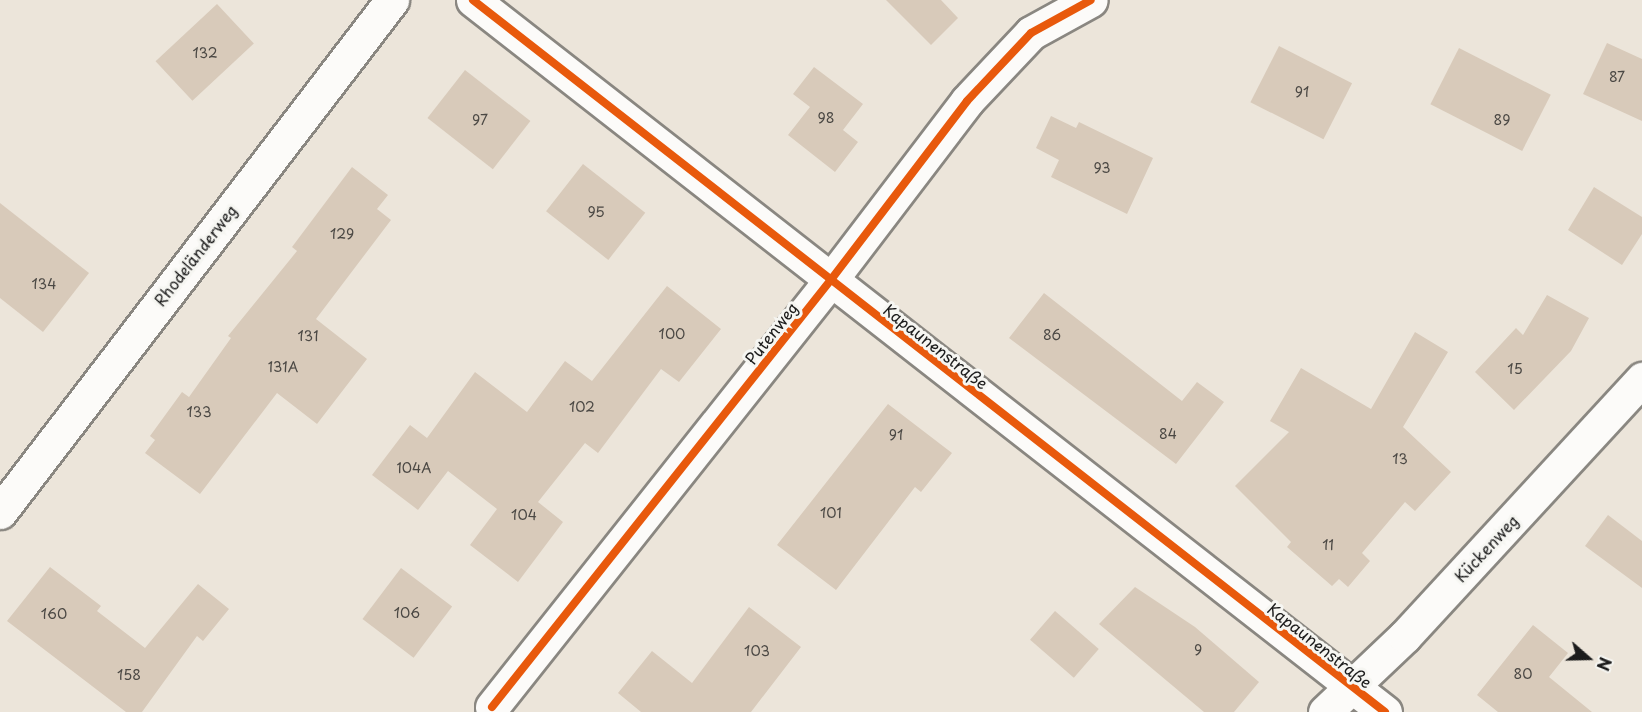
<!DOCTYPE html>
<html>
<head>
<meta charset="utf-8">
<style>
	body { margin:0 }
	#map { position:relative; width:1642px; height:712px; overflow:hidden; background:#ece5da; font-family:"Playpen Sans",sans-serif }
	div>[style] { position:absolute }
	.building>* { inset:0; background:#d8caba; transform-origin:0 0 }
	.roads { filter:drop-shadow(2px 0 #8a8781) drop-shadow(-2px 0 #8a8781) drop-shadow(0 2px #8a8781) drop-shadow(0 -2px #8a8781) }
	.minor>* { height:33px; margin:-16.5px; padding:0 16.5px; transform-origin:16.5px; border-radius:16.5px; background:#fcfbf9 }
	.cycleway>* { height:8px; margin:-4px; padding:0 4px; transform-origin:4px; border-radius:4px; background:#e8590c }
	span { translate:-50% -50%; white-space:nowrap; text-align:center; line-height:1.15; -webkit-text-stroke:6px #f6f6f2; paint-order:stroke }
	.number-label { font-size:14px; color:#4b4844 }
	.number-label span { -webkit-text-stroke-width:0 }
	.street-label { font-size:16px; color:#1c1c1c }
	.north { position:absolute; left:1558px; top:628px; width:60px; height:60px; -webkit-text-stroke:4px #f6f6f2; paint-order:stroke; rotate:110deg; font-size:16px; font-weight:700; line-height:24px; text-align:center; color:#1c1c1c }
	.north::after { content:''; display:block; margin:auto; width:21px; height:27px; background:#1c1c1c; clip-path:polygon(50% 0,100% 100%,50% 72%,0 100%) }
</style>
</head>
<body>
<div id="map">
	<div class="building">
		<div style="clip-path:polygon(886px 0,941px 0,958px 18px,931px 45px)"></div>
		<div style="left:217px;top:4px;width:54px;height:84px;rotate:47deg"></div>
		<div style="clip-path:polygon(1607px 43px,1642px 59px,1642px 121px,1583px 94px)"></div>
		<div style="left:1279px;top:46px;width:82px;height:63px;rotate:27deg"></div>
		<div style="left:1459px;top:48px;width:103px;height:63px;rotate:27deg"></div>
		<div style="clip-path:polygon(814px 67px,863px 104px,843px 130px,858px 142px,835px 172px,788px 135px,810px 107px,793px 94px)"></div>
		<div style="left:465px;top:70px;width:83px;height:61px;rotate:38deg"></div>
		<div style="clip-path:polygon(1051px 116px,1076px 128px,1079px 122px,1153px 158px,1127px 214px,1051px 177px,1059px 160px,1036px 148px)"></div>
		<div style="left:583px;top:164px;width:79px;height:60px;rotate:38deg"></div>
		<div style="clip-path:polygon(352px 167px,388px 195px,377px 209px,391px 220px,316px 319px,367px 359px,317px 424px,277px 393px,200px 494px,145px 453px,155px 440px,150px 436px,182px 392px,189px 397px,231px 338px,228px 336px,297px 251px,292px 247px)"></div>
		<div style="clip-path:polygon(1594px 187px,1642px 217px,1642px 234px,1622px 265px,1568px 230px)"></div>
		<div style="clip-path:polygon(0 203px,89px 273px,43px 332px,0 298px)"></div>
		<div style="clip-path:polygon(667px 286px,721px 329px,679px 382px,661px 369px,598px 453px,585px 443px,538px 502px,563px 522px,518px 582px,470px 545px,497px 509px,448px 471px,418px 510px,372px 475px,410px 425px,427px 438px,475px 372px,527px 412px,565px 361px,592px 381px)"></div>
		<div style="clip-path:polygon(1044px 293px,1182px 401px,1197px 382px,1224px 402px,1176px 464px,1009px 338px)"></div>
		<div style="clip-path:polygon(1547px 295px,1589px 318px,1571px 351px,1514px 410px,1475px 372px,1516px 328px,1523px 335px)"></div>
		<div style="clip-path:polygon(1415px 332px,1448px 352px,1403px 427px,1451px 472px,1415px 511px,1405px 502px,1362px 553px,1370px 561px,1348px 587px,1339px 579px,1332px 586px,1287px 547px,1291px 542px,1235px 486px,1289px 432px,1270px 421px,1301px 368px,1371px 409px)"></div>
		<div style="clip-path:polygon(888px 404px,952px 453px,921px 492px,915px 487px,836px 590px,777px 545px)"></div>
		<div style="clip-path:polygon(1608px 515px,1642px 541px,1642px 588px,1585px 546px)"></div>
		<div style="clip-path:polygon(50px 567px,101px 606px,97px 611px,145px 648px,198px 584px,229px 609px,203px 641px,197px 636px,142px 712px,126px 712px,7px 621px)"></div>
		<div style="left:401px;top:568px;width:64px;height:64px;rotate:37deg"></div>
		<div style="clip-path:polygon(1135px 587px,1195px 627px,1259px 682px,1234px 712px,1204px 712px,1099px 624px)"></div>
		<div style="clip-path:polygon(749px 607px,801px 647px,751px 712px,641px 712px,618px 693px,652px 651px,692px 683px)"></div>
		<div style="left:1055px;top:611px;width:58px;height:38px;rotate:41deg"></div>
		<div style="clip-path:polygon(1533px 625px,1568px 653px,1549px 677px,1592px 712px,1498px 712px,1477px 695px)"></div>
	</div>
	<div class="roads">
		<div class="minor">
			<div style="left:473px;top:0;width:1157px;rotate:37.98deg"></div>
			<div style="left:0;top:512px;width:645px;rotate:-52.56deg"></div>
			<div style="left:492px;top:707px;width:544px;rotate:-51.57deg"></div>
			<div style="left:830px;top:281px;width:226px;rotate:-52.7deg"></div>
			<div style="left:967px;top:101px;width:93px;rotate:-46.7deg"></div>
			<div style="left:1031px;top:33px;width:68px;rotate:-28.8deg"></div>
			<div style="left:1325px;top:712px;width:110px;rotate:-43.5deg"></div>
			<div style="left:1405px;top:636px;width:350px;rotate:-47.3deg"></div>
		</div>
	</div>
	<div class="cycleway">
		<div style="left:473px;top:0;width:1157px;rotate:37.98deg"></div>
		<div style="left:492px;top:707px;width:544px;rotate:-51.57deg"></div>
		<div style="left:830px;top:281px;width:226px;rotate:-52.7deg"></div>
		<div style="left:967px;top:101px;width:93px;rotate:-46.7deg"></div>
		<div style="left:1031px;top:33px;width:68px;rotate:-28.8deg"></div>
	</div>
	<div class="number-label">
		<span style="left:205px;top:53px">132</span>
		<span style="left:1617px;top:77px">87</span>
		<span style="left:1302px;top:92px">91</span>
		<span style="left:826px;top:118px">98</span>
		<span style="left:480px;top:120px">97</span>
		<span style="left:1502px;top:120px">89</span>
		<span style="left:1102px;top:168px">93</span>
		<span style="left:596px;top:212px">95</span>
		<span style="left:342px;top:234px">129</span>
		<span style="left:44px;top:284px">134</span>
		<span style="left:672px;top:334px">100</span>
		<span style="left:1052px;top:335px">86</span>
		<span style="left:308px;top:336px">131</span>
		<span style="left:283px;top:367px">131A</span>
		<span style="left:1515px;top:369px">15</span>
		<span style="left:582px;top:407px">102</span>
		<span style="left:199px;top:412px">133</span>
		<span style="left:1168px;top:434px">84</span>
		<span style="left:896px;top:435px">91</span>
		<span style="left:1400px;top:459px">13</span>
		<span style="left:414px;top:468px">104A</span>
		<span style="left:831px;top:513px">101</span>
		<span style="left:524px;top:515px">104</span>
		<span style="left:1328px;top:545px">11</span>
		<span style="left:407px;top:613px">106</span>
		<span style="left:54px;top:614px">160</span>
		<span style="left:1198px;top:650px">9</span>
		<span style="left:757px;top:651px">103</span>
		<span style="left:1523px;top:674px">80</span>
		<span style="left:129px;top:675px">158</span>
	</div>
	<div class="street-label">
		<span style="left:195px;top:255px;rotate:-52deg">Rhodeländerweg</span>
		<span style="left:771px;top:333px;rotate:-52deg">Putenweg</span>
		<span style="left:936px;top:346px;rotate:38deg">Kapaunenstraße</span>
		<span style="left:1486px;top:548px;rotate:-47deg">Kückenweg</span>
		<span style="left:1320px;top:645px;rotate:38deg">Kapaunenstraße</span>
	</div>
	<div class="north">N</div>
</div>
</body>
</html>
